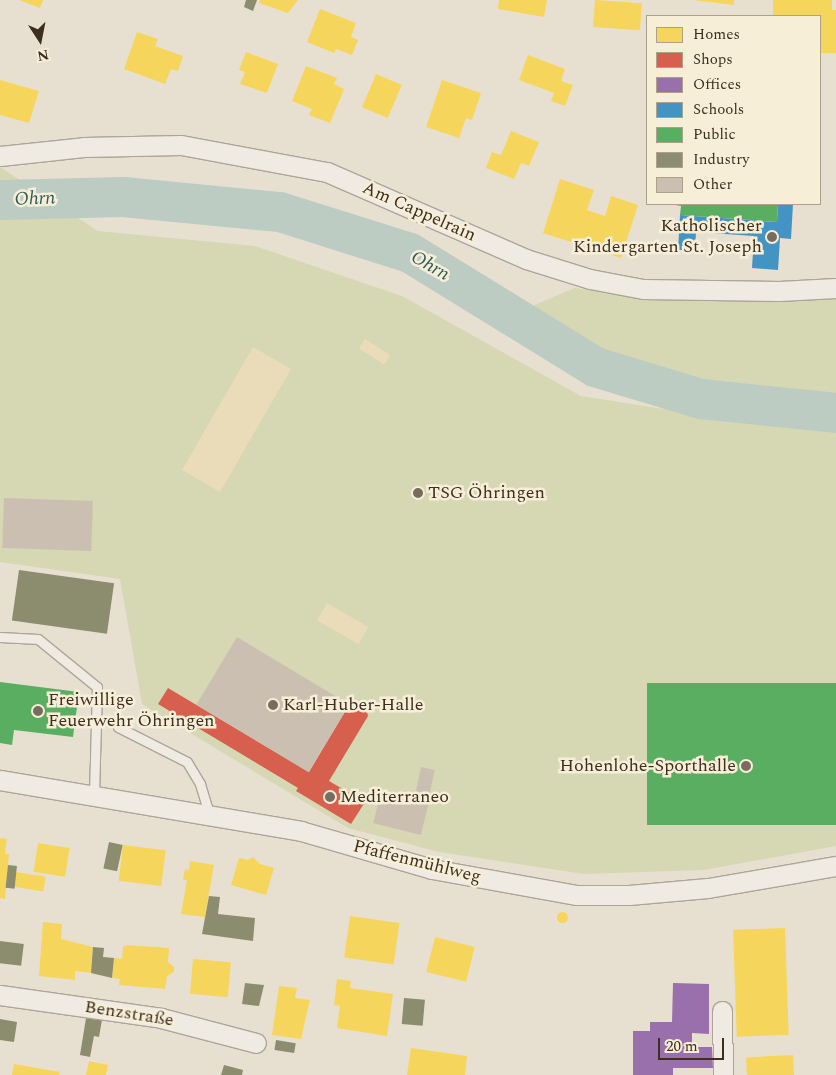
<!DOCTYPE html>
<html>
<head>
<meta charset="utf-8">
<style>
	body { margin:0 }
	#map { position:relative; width:836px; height:1075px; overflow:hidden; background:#e7e0d1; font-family:Spectral,serif }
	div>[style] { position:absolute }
	.green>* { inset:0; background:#d6d7b3 }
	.sand>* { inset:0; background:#eadcb9; transform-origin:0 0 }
	.homes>* { inset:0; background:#f6d55c; transform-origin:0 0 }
	.round { border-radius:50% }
	.shops>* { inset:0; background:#d6604d }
	.offices>* { inset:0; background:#9970ab }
	.schools>* { inset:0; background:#4393c3 }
	.public>* { inset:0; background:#5aae61; transform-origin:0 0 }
	.industry>* { inset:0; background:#8c8c6e; transform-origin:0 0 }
	.river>* { height:40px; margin:-20px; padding:0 20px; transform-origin:20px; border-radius:20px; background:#bcccc2 }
	.building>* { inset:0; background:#cbbfb2; transform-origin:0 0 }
	.roads { filter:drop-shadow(1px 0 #ada599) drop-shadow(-1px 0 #ada599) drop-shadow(0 1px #ada599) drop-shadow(0 -1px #ada599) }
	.service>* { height:9px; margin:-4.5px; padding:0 4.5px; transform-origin:4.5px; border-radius:4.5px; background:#efebe3 }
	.minor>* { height:19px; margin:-9.5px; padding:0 9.5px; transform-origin:9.5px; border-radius:9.5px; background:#efebe3 }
	.dots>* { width:14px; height:14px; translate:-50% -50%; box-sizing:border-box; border:2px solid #f7eed8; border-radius:50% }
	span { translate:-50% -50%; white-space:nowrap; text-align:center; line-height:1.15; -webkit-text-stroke:5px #f7eed8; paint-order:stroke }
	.street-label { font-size:18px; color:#3d2e20 }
	.poi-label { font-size:18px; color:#3d2e20 }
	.right { translate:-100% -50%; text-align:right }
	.left { translate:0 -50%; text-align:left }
	.water-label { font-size:19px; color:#2f5d5a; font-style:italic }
	.legend { position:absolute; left:646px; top:15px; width:175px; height:190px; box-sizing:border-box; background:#f7eed8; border:1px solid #ada18e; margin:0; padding:6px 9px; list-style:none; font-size:15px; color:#3d2e20 }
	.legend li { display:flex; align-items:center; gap:10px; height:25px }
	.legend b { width:25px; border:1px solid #ada18e }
	.north { position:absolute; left:15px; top:15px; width:50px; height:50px; -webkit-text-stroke:4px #f7eed8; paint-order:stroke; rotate:169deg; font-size:14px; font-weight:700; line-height:20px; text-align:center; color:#3d2e20 }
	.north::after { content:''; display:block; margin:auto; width:18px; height:22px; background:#3d2e20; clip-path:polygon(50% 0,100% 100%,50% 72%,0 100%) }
	.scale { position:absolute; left:658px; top:1038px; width:66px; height:22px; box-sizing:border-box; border:2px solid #3d2e20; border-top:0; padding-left:6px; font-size:15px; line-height:18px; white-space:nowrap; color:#3d2e20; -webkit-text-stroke:4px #f7eed8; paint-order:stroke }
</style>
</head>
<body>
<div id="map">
	<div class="green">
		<div style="clip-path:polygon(0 167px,98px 231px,255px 246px,402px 296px,581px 396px,702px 415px,836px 424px,836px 846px,704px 870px,584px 874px,439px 852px,348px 828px,142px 704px,120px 579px,0 562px)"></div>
		<div style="clip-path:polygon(575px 288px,643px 298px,777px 301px,836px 298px,836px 406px,703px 392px,594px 356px,520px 311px)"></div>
	</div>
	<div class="sand">
		<div style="left:365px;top:339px;width:30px;height:11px;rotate:33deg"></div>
		<div style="left:253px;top:347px;width:44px;height:142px;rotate:30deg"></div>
		<div style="left:327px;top:603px;width:48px;height:20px;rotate:30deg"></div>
	</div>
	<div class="homes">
		<div style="clip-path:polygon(19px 0,43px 0,40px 8px)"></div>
		<div style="clip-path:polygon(260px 0,298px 0,288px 13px,259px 3px)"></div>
		<div style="clip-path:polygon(499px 0,547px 0,544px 17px,498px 9px)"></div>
		<div style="left:595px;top:0;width:47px;height:27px;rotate:4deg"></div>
		<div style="clip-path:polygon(693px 0,734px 0,734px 5px)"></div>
		<div style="clip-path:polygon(773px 0,832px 0,832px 10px,836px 10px,836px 53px,820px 53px,820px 16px,773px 16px)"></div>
		<div style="clip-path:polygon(320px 9px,356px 23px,351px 37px,358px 40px,352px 55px,336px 49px,334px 53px,307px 42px)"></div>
		<div style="clip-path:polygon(137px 32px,158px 39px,155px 46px,183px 56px,178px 71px,171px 69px,165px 84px,124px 69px)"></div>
		<div style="clip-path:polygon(246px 52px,278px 64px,267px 93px,240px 84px,245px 72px,239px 70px)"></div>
		<div style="clip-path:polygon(528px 55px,565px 69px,561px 81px,573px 85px,565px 106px,551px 101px,554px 93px,519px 80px)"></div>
		<div style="clip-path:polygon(306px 66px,337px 78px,334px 84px,344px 89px,330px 123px,309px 115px,312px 109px,292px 101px)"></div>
		<div style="left:376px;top:74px;width:28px;height:36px;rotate:23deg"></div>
		<div style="clip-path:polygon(0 80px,39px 91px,29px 123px,0 115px)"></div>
		<div style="clip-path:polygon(442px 80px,481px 93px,472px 120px,466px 118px,459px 138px,426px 127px)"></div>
		<div style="clip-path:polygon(511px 131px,539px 142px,529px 166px,521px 163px,514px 179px,486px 168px,492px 152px,501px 155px)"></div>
		<div style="clip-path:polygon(560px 179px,594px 190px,587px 210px,605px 216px,611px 196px,638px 205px,621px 258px,543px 233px)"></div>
		<div style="clip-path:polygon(0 838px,7px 839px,5px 854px,9px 854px,5px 899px,0 898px)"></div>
		<div style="left:38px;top:843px;width:32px;height:29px;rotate:9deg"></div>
		<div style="left:123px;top:845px;width:43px;height:36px;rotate:7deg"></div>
		<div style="clip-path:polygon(253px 857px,260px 864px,274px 868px,266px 895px,231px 885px,239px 858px,248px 860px)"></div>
		<div style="clip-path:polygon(190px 861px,214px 865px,205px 917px,181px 914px,187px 880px,183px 880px,185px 869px,189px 870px)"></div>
		<div style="left:16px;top:872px;width:30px;height:15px;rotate:9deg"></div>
		<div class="round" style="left:556.5px;top:911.5px;width:11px;height:11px"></div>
		<div style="left:350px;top:916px;width:50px;height:42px;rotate:8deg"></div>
		<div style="clip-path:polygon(43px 922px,62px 924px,61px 939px,93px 947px,91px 973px,75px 971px,75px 980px,39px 976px)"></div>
		<div style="left:785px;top:928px;width:107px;height:52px;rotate:88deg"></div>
		<div style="left:435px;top:937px;width:41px;height:36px;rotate:14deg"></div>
		<div style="clip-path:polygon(127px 945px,169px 948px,168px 962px,174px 967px,174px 972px,167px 976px,165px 989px,119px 985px,120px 979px,112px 978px,114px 958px,122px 959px,123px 947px)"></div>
		<div style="left:193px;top:959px;width:38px;height:35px;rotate:5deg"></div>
		<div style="clip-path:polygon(337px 979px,351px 981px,350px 988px,393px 994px,387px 1036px,337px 1028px,340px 1006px,334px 1005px)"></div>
		<div style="clip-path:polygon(279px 986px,297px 988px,295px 998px,310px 1000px,301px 1039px,272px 1035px)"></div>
		<div style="clip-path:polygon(411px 1048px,467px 1056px,465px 1075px,407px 1075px)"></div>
		<div style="left:793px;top:1055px;width:20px;height:47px;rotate:87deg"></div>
		<div style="clip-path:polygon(89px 1061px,108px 1065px,106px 1075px,86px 1075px)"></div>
		<div style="clip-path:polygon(14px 1064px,60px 1072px,59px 1075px,12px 1075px)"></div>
	</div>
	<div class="shops">
		<div style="clip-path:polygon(168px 688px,309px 772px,349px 705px,357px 703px,366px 708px,368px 716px,329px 781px,365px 802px,351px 824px,296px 791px,298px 788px,158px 704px)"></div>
	</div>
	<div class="offices">
		<div style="clip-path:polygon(673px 983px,709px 984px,709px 1034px,692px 1033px,692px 1047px,712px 1047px,713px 1068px,673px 1068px,673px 1075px,633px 1075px,633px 1031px,650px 1031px,650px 1022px,672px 1022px)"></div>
	</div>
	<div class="schools">
		<div style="clip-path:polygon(778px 204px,793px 204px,791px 239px,780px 238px,778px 270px,752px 268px,754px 236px,696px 232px,695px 250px,678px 250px,680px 215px,777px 222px)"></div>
	</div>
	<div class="public">
		<div style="clip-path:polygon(670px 204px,778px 204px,777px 222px,680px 215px,681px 206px)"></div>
		<div style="clip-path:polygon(0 682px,79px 692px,73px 737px,14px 730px,12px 745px,0 743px)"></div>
		<div style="left:836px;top:683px;width:142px;height:189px;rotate:90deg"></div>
	</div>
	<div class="industry">
		<div style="clip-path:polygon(246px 0,257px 0,253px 11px,244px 7px)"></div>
		<div style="left:19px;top:570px;width:96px;height:51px;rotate:8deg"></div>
		<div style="left:109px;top:842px;width:14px;height:27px;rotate:12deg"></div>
		<div style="left:8px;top:865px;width:9px;height:23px;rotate:6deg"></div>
		<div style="clip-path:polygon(209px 896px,220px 897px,218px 914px,255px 918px,253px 941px,202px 934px)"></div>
		<div style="left:0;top:941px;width:24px;height:22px;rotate:7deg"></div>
		<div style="clip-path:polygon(93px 947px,104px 948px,103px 957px,114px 958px,112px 978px,91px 973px)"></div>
		<div style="clip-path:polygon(245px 983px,264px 985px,259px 1006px,242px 1004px)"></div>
		<div style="left:404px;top:998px;width:21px;height:26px;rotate:5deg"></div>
		<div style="clip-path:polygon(86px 1018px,102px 1020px,99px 1037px,94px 1036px,90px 1057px,80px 1055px)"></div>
		<div style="clip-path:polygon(0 1019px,17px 1022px,14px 1042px,0 1040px)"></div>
		<div style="left:276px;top:1040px;width:20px;height:10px;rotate:9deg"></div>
		<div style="clip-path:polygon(224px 1065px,243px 1070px,242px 1075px,221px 1075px)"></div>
	</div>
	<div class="river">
		<div style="left:0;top:200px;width:123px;rotate:-1.4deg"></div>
		<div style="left:123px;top:197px;width:158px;rotate:5.5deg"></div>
		<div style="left:280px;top:212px;width:136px;rotate:17.5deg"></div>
		<div style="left:410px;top:253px;width:217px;rotate:31.6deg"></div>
		<div style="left:595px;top:367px;width:111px;rotate:16.8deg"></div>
		<div style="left:701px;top:399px;width:136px;rotate:5.9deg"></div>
	</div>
	<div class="building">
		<div style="left:4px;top:498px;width:89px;height:50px;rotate:2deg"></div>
		<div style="left:237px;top:637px;width:131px;height:79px;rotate:31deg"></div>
		<div style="left:421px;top:767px;width:14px;height:25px;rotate:12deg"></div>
		<div style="left:381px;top:792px;width:49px;height:32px;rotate:14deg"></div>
	</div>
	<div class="roads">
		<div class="service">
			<div style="left:0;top:637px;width:38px;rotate:3deg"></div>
			<div style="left:38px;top:639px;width:76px;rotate:39.1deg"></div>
			<div style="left:97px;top:687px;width:108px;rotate:91.6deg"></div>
			<div style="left:118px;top:727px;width:77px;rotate:26.9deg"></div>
			<div style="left:187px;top:762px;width:26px;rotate:59deg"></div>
			<div style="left:200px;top:784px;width:31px;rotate:73deg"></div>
		</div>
		<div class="minor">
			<div style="left:0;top:156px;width:84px;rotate:-6.1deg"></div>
			<div style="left:84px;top:147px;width:97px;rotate:-1.2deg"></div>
			<div style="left:181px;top:145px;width:148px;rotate:10.5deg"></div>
			<div style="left:327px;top:172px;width:217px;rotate:23.6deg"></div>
			<div style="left:526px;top:259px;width:67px;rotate:17.4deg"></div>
			<div style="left:590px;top:279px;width:54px;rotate:10.7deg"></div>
			<div style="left:643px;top:289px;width:136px;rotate:0.8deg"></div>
			<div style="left:779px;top:291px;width:57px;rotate:-3deg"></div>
			<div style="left:0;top:780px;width:305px;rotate:9.6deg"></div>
			<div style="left:301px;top:831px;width:136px;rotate:16.2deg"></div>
			<div style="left:432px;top:869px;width:146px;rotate:10.2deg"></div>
			<div style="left:576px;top:895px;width:53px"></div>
			<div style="left:629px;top:895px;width:79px;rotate:-5.1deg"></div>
			<div style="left:708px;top:888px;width:130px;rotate:-9.8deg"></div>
			<div style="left:0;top:995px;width:163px;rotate:8.1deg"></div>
			<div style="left:161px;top:1018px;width:98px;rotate:14.7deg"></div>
			<div style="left:722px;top:1011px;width:64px;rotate:89.1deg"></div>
		</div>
	</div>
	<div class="dots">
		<div style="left:772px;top:237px;background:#786c5e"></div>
		<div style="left:418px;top:493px;background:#786c5e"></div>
		<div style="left:273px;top:705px;background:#786c5e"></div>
		<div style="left:38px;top:711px;background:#786c5e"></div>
		<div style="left:746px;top:766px;background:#786c5e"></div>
		<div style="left:330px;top:797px;background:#786c5e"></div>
	</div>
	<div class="street-label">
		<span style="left:419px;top:212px;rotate:24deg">Am Cappelrain</span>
		<span style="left:417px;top:862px;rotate:14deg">Pfaffenmühlweg</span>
		<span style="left:129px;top:1014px;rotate:9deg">Benzstraße</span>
	</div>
	<div class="poi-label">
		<span class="right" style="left:762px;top:237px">Katholischer<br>Kindergarten St. Joseph</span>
		<span class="left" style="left:428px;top:493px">TSG Öhringen</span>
		<span class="left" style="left:48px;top:711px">Freiwillige<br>Feuerwehr Öhringen</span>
		<span class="left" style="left:283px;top:705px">Karl-Huber-Halle</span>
		<span class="right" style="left:736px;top:766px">Hohenlohe-Sporthalle</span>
		<span class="left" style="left:340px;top:797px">Mediterraneo</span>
	</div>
	<div class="water-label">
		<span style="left:35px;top:199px;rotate:-2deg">Ohrn</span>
		<span style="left:430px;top:266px;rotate:30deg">Ohrn</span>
	</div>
	<ul class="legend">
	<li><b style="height:14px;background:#f6d55c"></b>Homes</li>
	<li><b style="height:14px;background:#d6604d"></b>Shops</li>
	<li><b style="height:14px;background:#9970ab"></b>Offices</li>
	<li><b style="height:14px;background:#4393c3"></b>Schools</li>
	<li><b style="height:14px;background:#5aae61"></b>Public</li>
	<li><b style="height:14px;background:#8c8c6e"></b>Industry</li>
	<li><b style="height:14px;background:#cbbfb2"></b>Other</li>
	</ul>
	<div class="north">N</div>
	<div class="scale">20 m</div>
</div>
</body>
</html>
